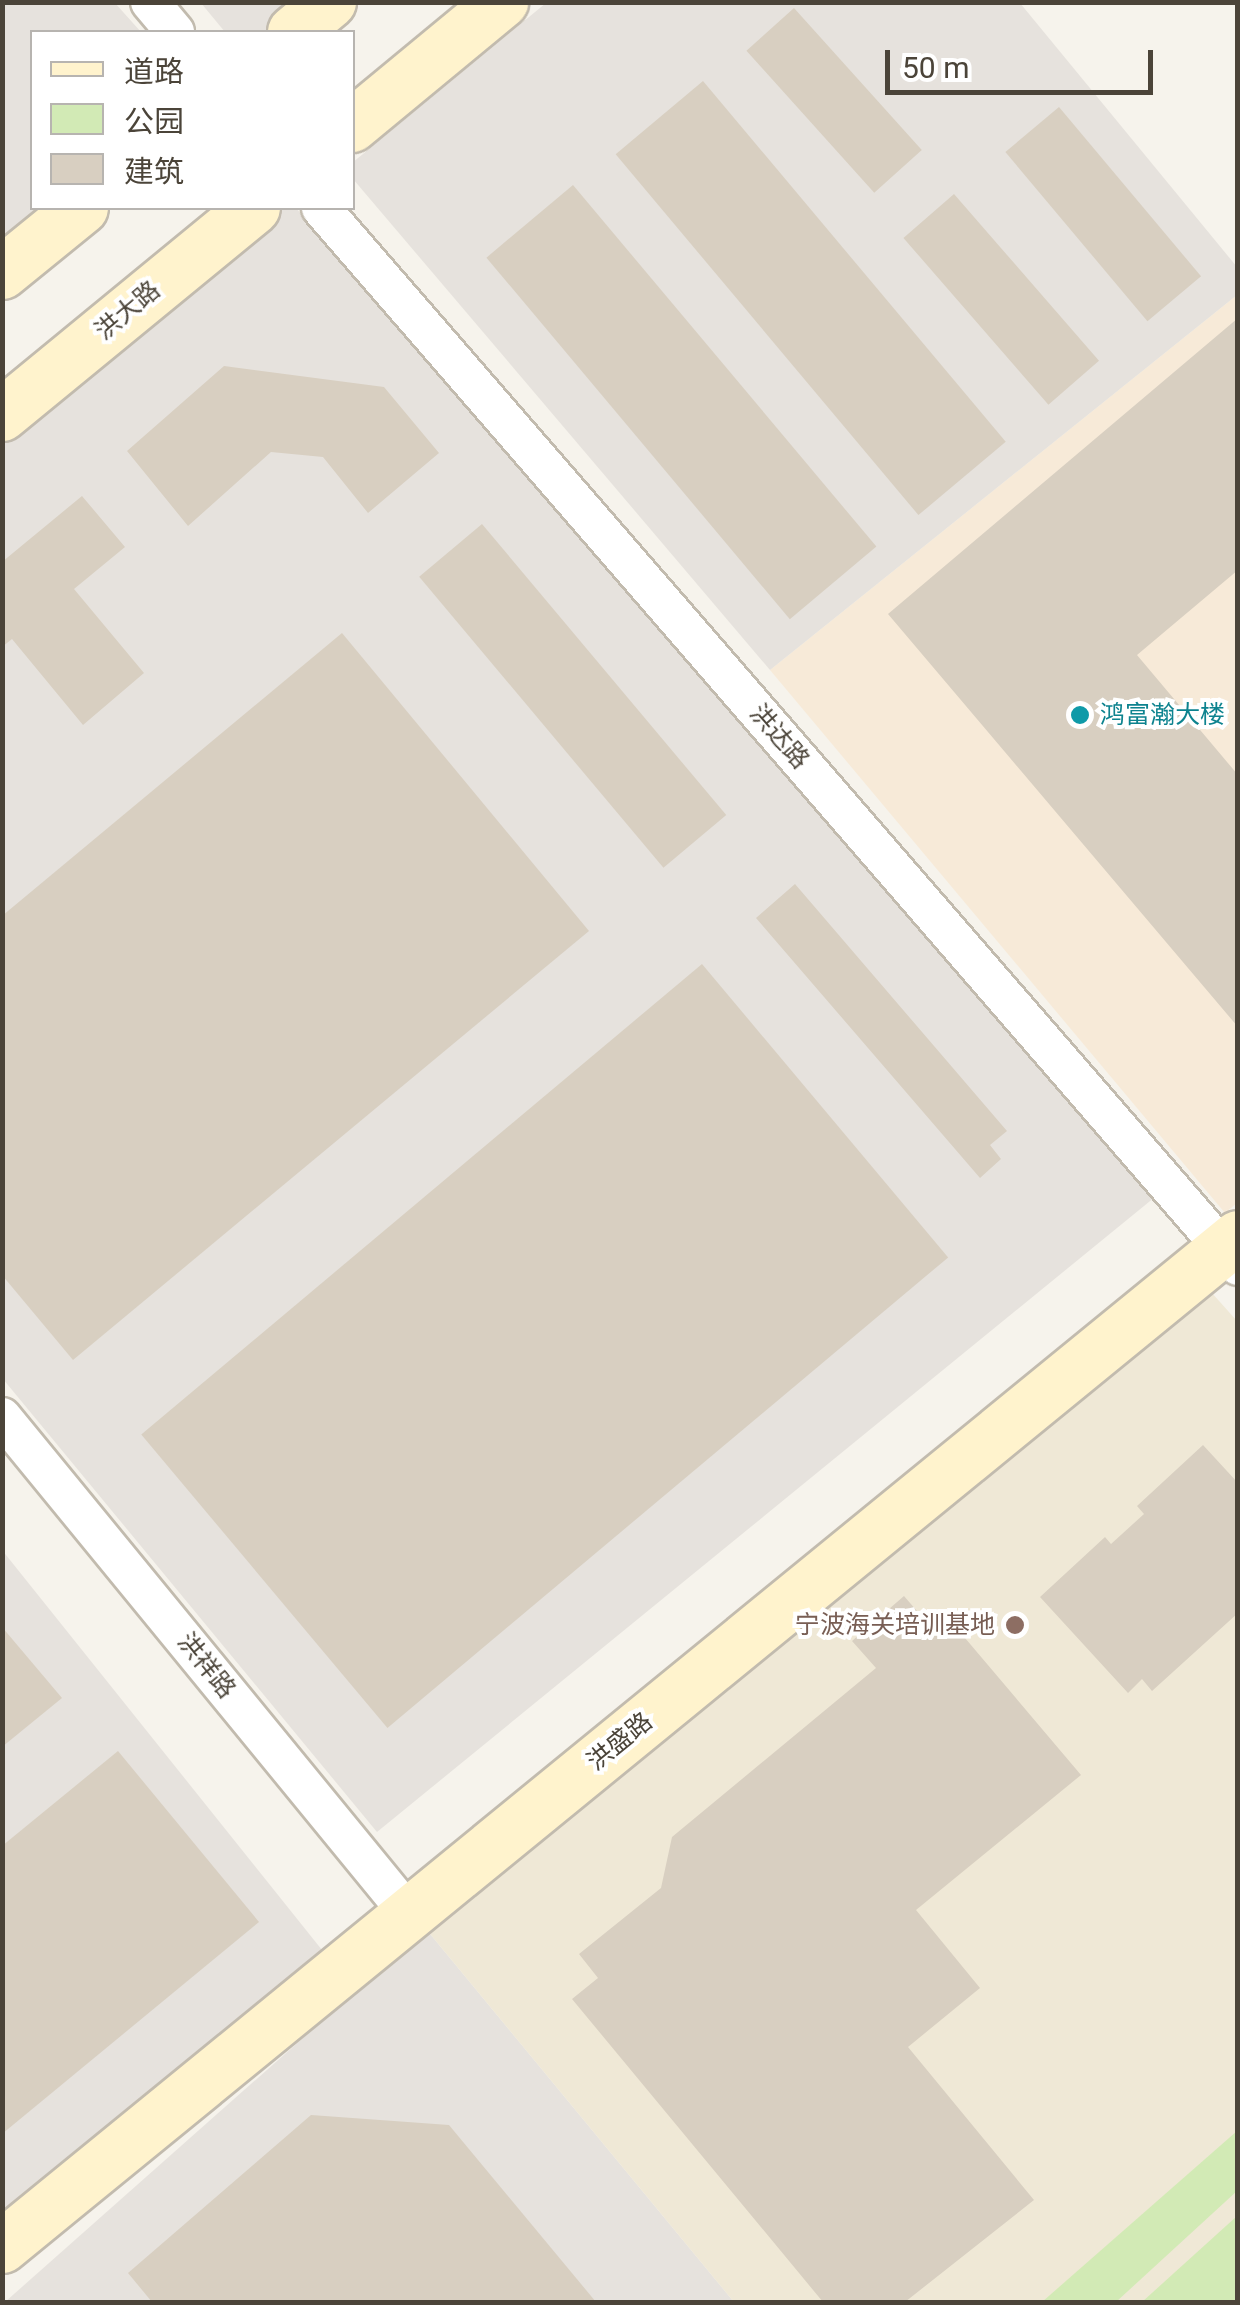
<!DOCTYPE html>
<html>
<head>
<meta charset="utf-8">
<style>
	body { margin:0 }
	#map { position:relative; width:1240px; height:2305px; overflow:hidden; background:#f6f3ec; font-family:Roboto,"Noto Sans SC",sans-serif }
	div>[style] { position:absolute }
	.commercial>* { inset:0; background:#f7ead8 }
	.industrial>* { inset:0; background:#e6e2dd }
	.education>* { inset:0; background:#efe8d6 }
	.green>* { inset:0; background:#d2eab5 }
	.building>* { inset:0; background:#d8cfc1; transform-origin:0 0 }
	.roads { filter:drop-shadow(2px 0 #c2bbae) drop-shadow(-2px 0 #c2bbae) drop-shadow(0 2px #c2bbae) drop-shadow(0 -2px #c2bbae) }
	.street>* { height:38px; margin:-19px; padding:0 19px; transform-origin:19px; border-radius:19px; background:#fff }
	.secondary>* { height:52px; margin:-26px; padding:0 26px; transform-origin:26px; border-radius:26px; background:#fff3cd }
	.dots>* { width:28px; height:28px; translate:-50% -50%; box-sizing:border-box; border:5px solid #fff; border-radius:50% }
	span { translate:-50% -50%; white-space:nowrap; text-align:center; line-height:1.15; -webkit-text-stroke:8px #fff; paint-order:stroke }
	.street-label { font-size:25px; color:#4b4439 }
	.culture-label { font-size:25px; color:#0d838f }
	.left { translate:0 -50%; text-align:left }
	.education-label { font-size:25px; color:#785e54 }
	.right { translate:-100% -50%; text-align:right }
	.frame { position:absolute; inset:0; border:5px solid #4b4439; pointer-events:none }
	.legend { position:absolute; left:30px; top:30px; width:325px; height:180px; box-sizing:border-box; background:#fff; border:2px solid #b7b4b0; margin:0; padding:12px 18px; list-style:none; font-size:30px; color:#4b4439 }
	.legend li { display:flex; align-items:center; gap:20px; height:50px }
	.legend b { width:50px; border:2px solid #b7b4b0 }
	.scale { position:absolute; left:885px; top:50px; width:268px; height:45px; box-sizing:border-box; border:5px solid #4b4439; border-top:0; padding-left:12px; font-size:30px; line-height:35px; white-space:nowrap; color:#4b4439; -webkit-text-stroke:8px #fff; paint-order:stroke }
</style>
</head>
<body>
<div id="map">
	<div class="commercial">
		<div style="clip-path:polygon(1237px 295px,1237px 1203px,1225px 1213px,770px 670px)"></div>
	</div>
	<div class="industrial">
		<div style="clip-path:polygon(3px 3px,115px 3px,141px 32px,32px 32px,32px 208px,47px 208px,3px 243px)"></div>
		<div style="clip-path:polygon(201px 3px,302px 3px,267px 32px,225px 32px)"></div>
		<div style="clip-path:polygon(546px 3px,1020px 3px,1237px 267px,1237px 295px,770px 670px,353px 179px,352px 163px)"></div>
		<div style="clip-path:polygon(272px 208px,296px 208px,1155px 1197px,377px 1832px,3px 1379px,2px 430px)"></div>
		<div style="clip-path:polygon(2px 1550px,322px 1950px,3px 2211px,2px 2211px)"></div>
		<div style="clip-path:polygon(426px 1929px,734px 2302px,5px 2302px)"></div>
	</div>
	<div class="education">
		<div style="clip-path:polygon(1203px 1283px,1237px 1321px,1237px 2302px,734px 2302px,426px 1929px)"></div>
	</div>
	<div class="green">
		<div style="clip-path:polygon(1237px 2131px,1237px 2191px,1116px 2302px,1042px 2302px)"></div>
		<div style="clip-path:polygon(1237px 2216px,1237px 2302px,1142px 2302px)"></div>
	</div>
	<div class="building">
		<div style="left:794px;top:8px;width:191px;height:64px;rotate:48deg"></div>
		<div style="left:703px;top:81px;width:471px;height:114px;rotate:50deg"></div>
		<div style="left:1059px;top:107px;width:221px;height:70px;rotate:50deg"></div>
		<div style="left:573px;top:185px;width:472px;height:113px;rotate:50deg"></div>
		<div style="left:954px;top:194px;width:221px;height:67px;rotate:49deg"></div>
		<div style="clip-path:polygon(1238px 318px,1238px 570px,1137px 655px,1238px 775px,1238px 1027px,888px 614px)"></div>
		<div style="clip-path:polygon(224px 366px,384px 387px,439px 453px,368px 513px,323px 457px,271px 452px,188px 526px,127px 451px)"></div>
		<div style="clip-path:polygon(82px 496px,125px 547px,74px 589px,144px 673px,83px 725px,12px 639px,2px 647px,2px 562px)"></div>
		<div style="left:482px;top:524px;width:380px;height:82px;rotate:50deg"></div>
		<div style="clip-path:polygon(342px 633px,589px 931px,73px 1360px,2px 1275px,2px 916px)"></div>
		<div style="clip-path:polygon(795px 884px,1007px 1131px,990px 1145px,1001px 1159px,980px 1178px,756px 918px)"></div>
		<div style="left:702px;top:964px;width:383px;height:732px;rotate:50deg"></div>
		<div style="clip-path:polygon(1203px 1445px,1238px 1483px,1238px 1613px,1152px 1691px,1142px 1679px,1128px 1693px,1040px 1597px,1105px 1537px,1111px 1544px,1144px 1514px,1137px 1506px)"></div>
		<div style="clip-path:polygon(904px 1596px,929px 1625px,943px 1612px,1081px 1775px,916px 1910px,980px 1988px,908px 2047px,1034px 2200px,905px 2302px,823px 2302px,572px 1999px,598px 1978px,579px 1954px,661px 1888px,672px 1837px,876px 1668px,852px 1641px)"></div>
		<div style="clip-path:polygon(2px 1627px,62px 1698px,2px 1747px)"></div>
		<div style="clip-path:polygon(118px 1751px,259px 1922px,2px 2134px,2px 1846px)"></div>
		<div style="clip-path:polygon(311px 2115px,449px 2125px,596px 2302px,152px 2302px,128px 2273px)"></div>
	</div>
	<div class="roads">
		<div class="street">
			<div style="left:150px;top:2px;width:39px;rotate:50deg"></div>
			<div style="left:321px;top:208px;width:1400px;rotate:49.08deg"></div>
			<div style="left:2px;top:1417px;width:642px;rotate:50.69deg"></div>
		</div>
		<div class="secondary">
			<div style="left:294px;top:32px;width:47px;rotate:-39.8deg"></div>
			<div style="left:352px;top:126px;width:195px;rotate:-39.6deg"></div>
			<div style="left:2px;top:273px;width:103px;rotate:-39.1deg"></div>
			<div style="left:2px;top:415px;width:326px;rotate:-39.4deg"></div>
			<div style="left:2px;top:2247px;width:1596px;rotate:-39.25deg"></div>
		</div>
	</div>
	<div class="dots">
		<div style="left:1080px;top:715px;background:#0f9aa8"></div>
		<div style="left:1015px;top:1625px;background:#8d6e63"></div>
	</div>
	<div class="street-label">
		<span style="left:128px;top:311px;rotate:-40deg">洪大路</span>
		<span style="left:779px;top:737px;rotate:49deg">洪达路</span>
		<span style="left:206px;top:1666px;rotate:51deg">洪祥路</span>
		<span style="left:620px;top:1742px;rotate:-39deg">洪盛路</span>
	</div>
	<div class="culture-label">
		<span class="left" style="left:1100px;top:715px">鸿富瀚大楼</span>
	</div>
	<div class="education-label">
		<span class="right" style="left:995px;top:1625px">宁波海关培训基地</span>
	</div>
	<div class="frame"></div>
	<ul class="legend">
	<li><b style="height:12px;background:#fff3cd"></b>道路</li>
	<li><b style="height:28px;background:#d2eab5"></b>公园</li>
	<li><b style="height:28px;background:#d8cfc1"></b>建筑</li>
	</ul>
	<div class="scale">50 m</div>
</div>
</body>
</html>
